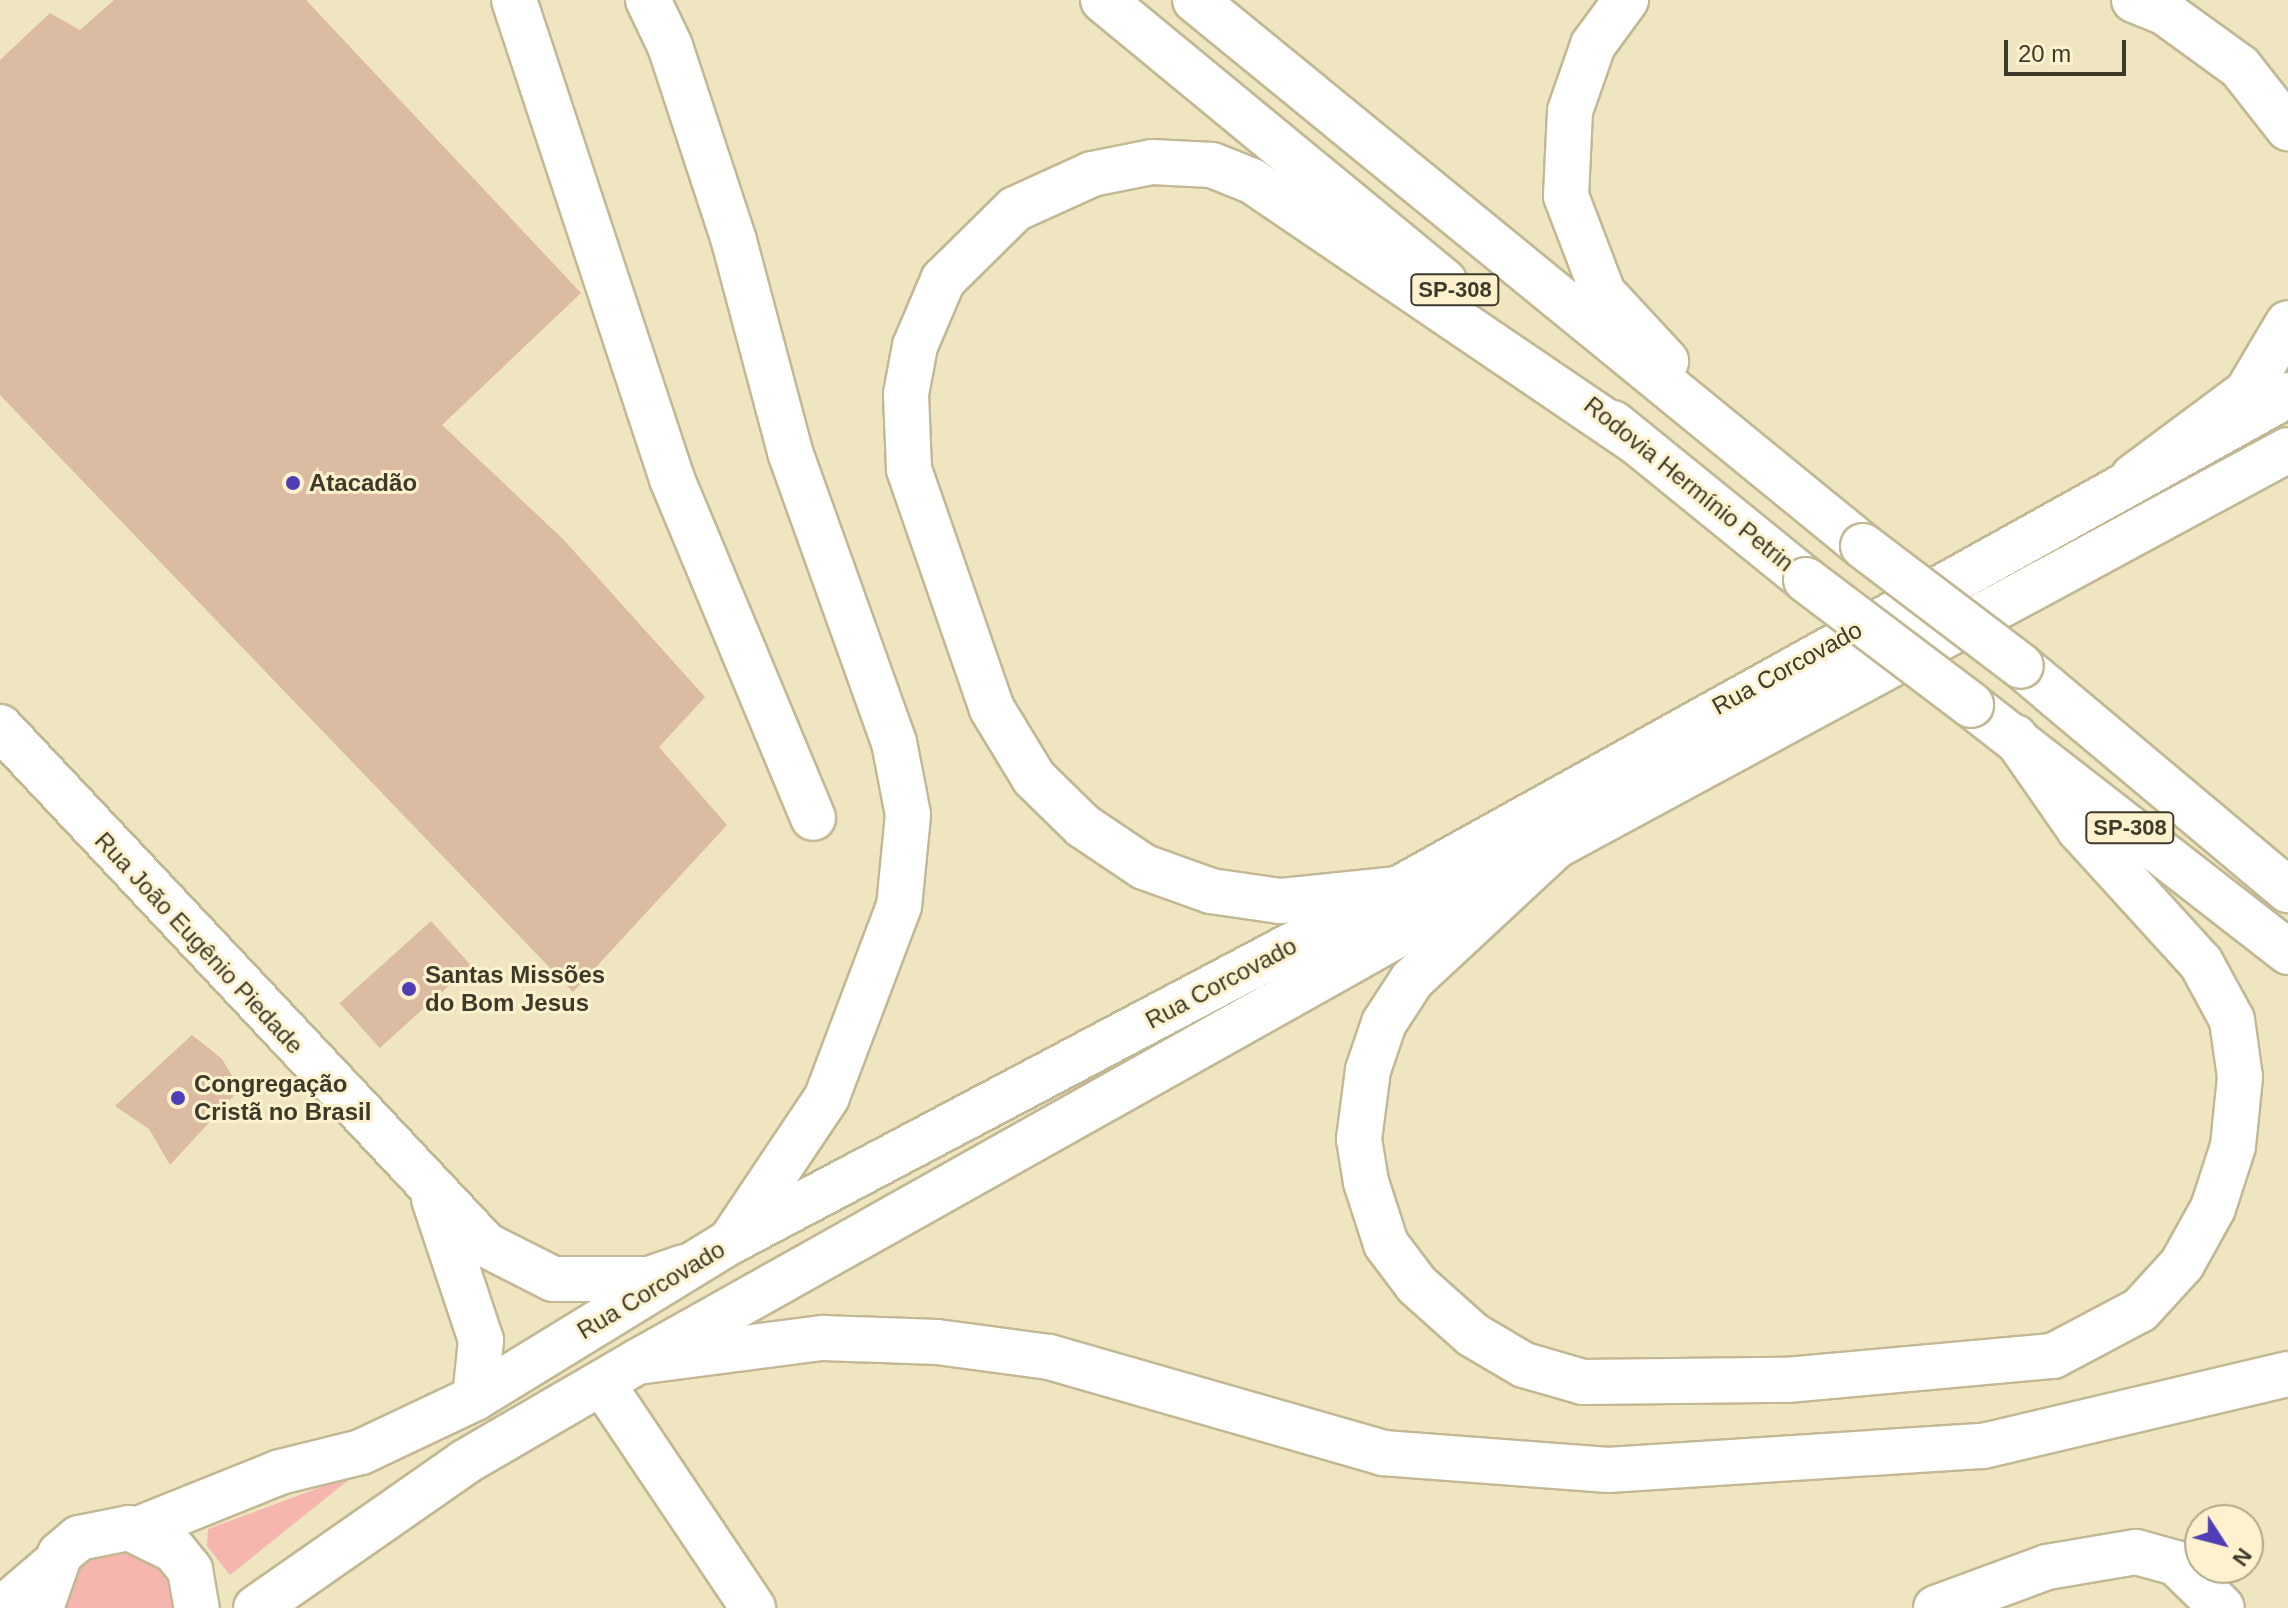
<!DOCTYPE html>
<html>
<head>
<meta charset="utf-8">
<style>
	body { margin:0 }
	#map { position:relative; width:2288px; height:1608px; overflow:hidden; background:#efe5c0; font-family:Arial,sans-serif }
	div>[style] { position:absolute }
	.green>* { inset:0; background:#f5b6af }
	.building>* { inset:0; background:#dbbba2; transform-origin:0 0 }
	.roads { filter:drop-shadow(2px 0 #c2b894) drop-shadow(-2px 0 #c2b894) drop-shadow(0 2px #c2b894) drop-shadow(0 -2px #c2b894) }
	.minor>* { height:44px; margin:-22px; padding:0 22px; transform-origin:22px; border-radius:22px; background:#fff }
	.tertiary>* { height:44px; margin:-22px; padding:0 22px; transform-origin:22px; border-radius:22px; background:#fff }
	.primary>* { height:44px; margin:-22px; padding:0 22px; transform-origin:22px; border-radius:22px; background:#fff }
	.bridges { filter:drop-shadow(2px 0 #c2b894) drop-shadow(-2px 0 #c2b894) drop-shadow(0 2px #c2b894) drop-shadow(0 -2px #c2b894) }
	.primary-bridge>* { height:44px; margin:-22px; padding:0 22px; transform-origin:22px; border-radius:22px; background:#fff }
	.dots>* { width:22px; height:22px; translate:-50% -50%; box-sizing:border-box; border:4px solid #fdf2cd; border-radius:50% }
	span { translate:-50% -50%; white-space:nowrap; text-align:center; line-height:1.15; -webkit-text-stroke:6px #fdf2cd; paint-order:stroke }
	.shield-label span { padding:2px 6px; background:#fdf2cd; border:2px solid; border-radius:6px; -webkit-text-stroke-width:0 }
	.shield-label { font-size:22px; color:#3e3a2b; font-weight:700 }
	.poi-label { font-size:24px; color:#3e3a2b; font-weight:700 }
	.left { translate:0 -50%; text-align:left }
	.street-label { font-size:24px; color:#3e3a2b }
	.north { position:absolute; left:2184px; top:1504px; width:80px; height:80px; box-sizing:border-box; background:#fdf2cd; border:2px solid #b1a88c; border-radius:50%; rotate:126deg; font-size:22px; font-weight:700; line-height:32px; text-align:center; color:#3e3a2b }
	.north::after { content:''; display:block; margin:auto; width:28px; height:36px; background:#503eb6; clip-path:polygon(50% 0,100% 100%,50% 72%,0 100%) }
	.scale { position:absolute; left:2004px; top:40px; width:122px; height:36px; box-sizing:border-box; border:4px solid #3e3a2b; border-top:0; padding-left:10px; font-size:24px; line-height:28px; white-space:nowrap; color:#3e3a2b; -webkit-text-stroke:6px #fdf2cd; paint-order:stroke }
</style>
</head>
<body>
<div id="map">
	<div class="green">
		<div style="clip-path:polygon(356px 1474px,230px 1575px,207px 1546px,208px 1529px)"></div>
		<div style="clip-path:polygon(127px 1547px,161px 1561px,183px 1608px,61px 1608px,76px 1568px,91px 1555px)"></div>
	</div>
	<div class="building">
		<div style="clip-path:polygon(114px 0,306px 0,581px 293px,442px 425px,564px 540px,705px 697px,659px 747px,727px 825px,573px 992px,0 395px,0 60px,50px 13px,80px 30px)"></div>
		<div style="left:431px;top:921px;width:60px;height:123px;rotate:48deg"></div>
		<div style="clip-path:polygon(192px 1035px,222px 1059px,240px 1089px,170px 1165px,149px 1129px,115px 1106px)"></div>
	</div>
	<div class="roads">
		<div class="minor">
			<div style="left:514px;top:0;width:504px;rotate:71.74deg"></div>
			<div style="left:672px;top:479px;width:367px;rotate:67.4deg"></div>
			<div style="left:0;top:727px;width:710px;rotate:46.83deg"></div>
			<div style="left:486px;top:1245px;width:75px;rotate:26.9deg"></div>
			<div style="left:553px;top:1279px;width:96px"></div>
			<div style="left:649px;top:1279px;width:36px;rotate:-19deg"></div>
			<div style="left:434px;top:1199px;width:149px;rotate:71.6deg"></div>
			<div style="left:481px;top:1340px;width:58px;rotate:95.9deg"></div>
			<div style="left:602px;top:1383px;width:271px;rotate:56.1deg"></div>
			<div style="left:1936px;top:1608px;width:118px;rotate:-20.3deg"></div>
			<div style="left:2047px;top:1567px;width:90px;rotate:-9.6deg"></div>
			<div style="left:2136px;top:1552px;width:41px;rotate:15.4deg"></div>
			<div style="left:2176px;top:1563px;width:64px;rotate:44.4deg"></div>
		</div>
		<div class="tertiary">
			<div style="left:136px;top:1530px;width:155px;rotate:-21.9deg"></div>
			<div style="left:280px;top:1472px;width:83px;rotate:-13.9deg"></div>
			<div style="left:361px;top:1452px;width:126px;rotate:-25.3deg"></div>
			<div style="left:475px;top:1398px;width:299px;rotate:-31.5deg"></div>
			<div style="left:730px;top:1242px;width:756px;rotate:-27.85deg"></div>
			<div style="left:1398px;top:889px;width:1018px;rotate:-29.03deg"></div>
			<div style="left:3px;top:1608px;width:65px;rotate:-40.6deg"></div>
			<div style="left:41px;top:1608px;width:57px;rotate:-70.6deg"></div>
			<div style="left:60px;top:1554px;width:25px;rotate:-40deg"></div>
			<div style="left:79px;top:1538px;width:51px;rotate:-11.3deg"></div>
			<div style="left:129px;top:1528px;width:50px;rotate:26.1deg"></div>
			<div style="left:174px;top:1550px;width:26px;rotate:51deg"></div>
			<div style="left:190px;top:1570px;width:39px;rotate:80deg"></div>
			<div style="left:256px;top:1608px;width:255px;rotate:-34.9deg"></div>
			<div style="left:465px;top:1462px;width:199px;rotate:-30.2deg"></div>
			<div style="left:637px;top:1362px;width:1054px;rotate:-29.31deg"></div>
			<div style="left:1556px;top:846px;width:832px;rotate:-28.41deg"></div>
		</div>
		<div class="primary">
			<div style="left:648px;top:0;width:51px;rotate:64.4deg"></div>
			<div style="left:670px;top:46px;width:205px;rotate:71.8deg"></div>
			<div style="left:734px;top:241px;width:218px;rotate:75.1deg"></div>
			<div style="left:790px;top:452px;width:308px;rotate:70.3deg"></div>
			<div style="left:894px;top:742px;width:74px;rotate:79.1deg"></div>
			<div style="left:908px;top:815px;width:91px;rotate:95.6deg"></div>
			<div style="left:899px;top:906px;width:204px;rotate:110.7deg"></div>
			<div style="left:827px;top:1097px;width:174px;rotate:123.8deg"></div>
			<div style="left:1103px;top:0;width:442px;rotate:39.5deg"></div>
			<div style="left:1195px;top:0;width:863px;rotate:39.26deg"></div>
			<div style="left:1626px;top:0;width:56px;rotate:126.3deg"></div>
			<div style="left:1593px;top:45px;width:70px;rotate:109.2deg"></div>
			<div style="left:1570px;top:111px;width:85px;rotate:92.7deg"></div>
			<div style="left:1566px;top:196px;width:104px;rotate:69.1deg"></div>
			<div style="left:1603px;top:293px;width:93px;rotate:47.2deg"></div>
			<div style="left:2134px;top:0;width:32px;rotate:22deg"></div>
			<div style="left:2164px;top:12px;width:94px;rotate:35.9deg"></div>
			<div style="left:2240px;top:67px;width:78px;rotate:51.8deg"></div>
			<div style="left:1613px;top:423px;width:249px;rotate:39.1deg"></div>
			<div style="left:2133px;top:477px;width:142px;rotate:-36.7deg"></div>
			<div style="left:2247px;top:392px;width:80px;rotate:-59.3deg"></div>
			<div style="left:2021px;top:666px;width:349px;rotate:40deg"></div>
			<div style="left:1971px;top:705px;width:402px;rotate:37.9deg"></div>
			<div style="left:1556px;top:846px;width:197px;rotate:137.1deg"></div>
			<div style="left:1412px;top:980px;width:51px;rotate:123.1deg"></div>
			<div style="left:1384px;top:1023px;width:50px;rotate:108.8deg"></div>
			<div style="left:1368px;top:1070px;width:70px;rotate:97.4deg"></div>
			<div style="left:1359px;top:1139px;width:44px;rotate:80.8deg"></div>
			<div style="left:1366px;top:1182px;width:65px;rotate:72.1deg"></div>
			<div style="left:1386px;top:1244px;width:51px;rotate:52.9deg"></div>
			<div style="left:1417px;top:1285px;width:75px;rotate:41.8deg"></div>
			<div style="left:1473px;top:1335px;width:59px;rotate:30.5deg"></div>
			<div style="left:1524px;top:1365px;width:61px;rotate:16.1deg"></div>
			<div style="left:1583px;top:1382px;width:204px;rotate:-0.6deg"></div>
			<div style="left:1787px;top:1380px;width:267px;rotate:-5.2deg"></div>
			<div style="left:2053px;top:1356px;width:98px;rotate:-27.9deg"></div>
			<div style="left:2140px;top:1310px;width:62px;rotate:-47.6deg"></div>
			<div style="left:2182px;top:1264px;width:64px;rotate:-61deg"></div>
			<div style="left:2213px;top:1208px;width:65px;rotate:-72.1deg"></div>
			<div style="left:2233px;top:1146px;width:69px;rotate:-84.2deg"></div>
			<div style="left:2240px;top:1077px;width:58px;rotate:-98deg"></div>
			<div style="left:2232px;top:1020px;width:65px;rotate:-118.5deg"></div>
			<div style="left:2201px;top:963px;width:181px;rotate:-132.3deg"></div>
			<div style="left:2079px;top:829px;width:112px;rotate:-124.8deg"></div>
			<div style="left:1398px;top:889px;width:119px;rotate:174.2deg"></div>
			<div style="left:1280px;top:901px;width:70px;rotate:-171.8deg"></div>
			<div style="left:1211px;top:891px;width:71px;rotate:-160.3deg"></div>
			<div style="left:1144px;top:867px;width:73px;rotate:-146.1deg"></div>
			<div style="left:1083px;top:826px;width:69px;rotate:-135.6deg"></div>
			<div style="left:1034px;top:778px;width:81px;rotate:-121.3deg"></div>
			<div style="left:992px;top:709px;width:254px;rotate:-109.1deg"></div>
			<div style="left:909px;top:469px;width:75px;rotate:-92.3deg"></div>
			<div style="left:906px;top:394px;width:49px;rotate:-79.4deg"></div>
			<div style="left:915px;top:346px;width:72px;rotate:-67deg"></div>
			<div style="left:943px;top:280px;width:101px;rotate:-44.6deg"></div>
			<div style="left:1015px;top:209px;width:85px;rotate:-24.4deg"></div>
			<div style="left:1092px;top:174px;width:61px;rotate:-11.3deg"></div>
			<div style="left:1152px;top:162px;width:60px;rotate:2.9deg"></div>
			<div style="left:1212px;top:165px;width:43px;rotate:21.8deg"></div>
			<div style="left:1252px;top:181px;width:464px;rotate:34.2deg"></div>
			<div style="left:637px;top:1362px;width:188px;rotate:-7.4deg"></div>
			<div style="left:823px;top:1338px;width:114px;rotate:2deg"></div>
			<div style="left:937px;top:1342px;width:113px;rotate:7.6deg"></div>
			<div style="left:1049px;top:1357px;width:348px;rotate:16deg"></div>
			<div style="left:1383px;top:1453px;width:226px;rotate:4.3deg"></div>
			<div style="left:1608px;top:1470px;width:376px;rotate:-3.7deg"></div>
			<div style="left:1983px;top:1446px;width:313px;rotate:-13.3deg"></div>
		</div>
	</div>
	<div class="bridges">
		<div class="primary-bridge">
			<div style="left:1863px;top:546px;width:198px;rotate:37.2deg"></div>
			<div style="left:1806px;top:580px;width:207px;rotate:37.1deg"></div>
		</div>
	</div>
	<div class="dots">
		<div style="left:293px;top:483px;background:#503eb6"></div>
		<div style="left:409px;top:989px;background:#503eb6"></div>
		<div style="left:178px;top:1098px;background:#503eb6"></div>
	</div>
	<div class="shield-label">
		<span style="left:1455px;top:290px">SP-308</span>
		<span style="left:2130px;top:828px">SP-308</span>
	</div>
	<div class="poi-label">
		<span class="left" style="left:309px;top:483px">Atacadão</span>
		<span class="left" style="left:425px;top:989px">Santas Missões<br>do Bom Jesus</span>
		<span class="left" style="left:194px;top:1098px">Congregação<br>Cristã no Brasil</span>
	</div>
	<div class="street-label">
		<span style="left:1689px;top:484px;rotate:39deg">Rodovia Hermínio Petrin</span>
		<span style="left:1787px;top:668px;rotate:-29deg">Rua Corcovado</span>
		<span style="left:199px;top:943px;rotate:47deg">Rua João Eugênio Piedade</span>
		<span style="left:1221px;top:983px;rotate:-28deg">Rua Corcovado</span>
		<span style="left:651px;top:1290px;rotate:-31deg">Rua Corcovado</span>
	</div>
	<div class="north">N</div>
	<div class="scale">20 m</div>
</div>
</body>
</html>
